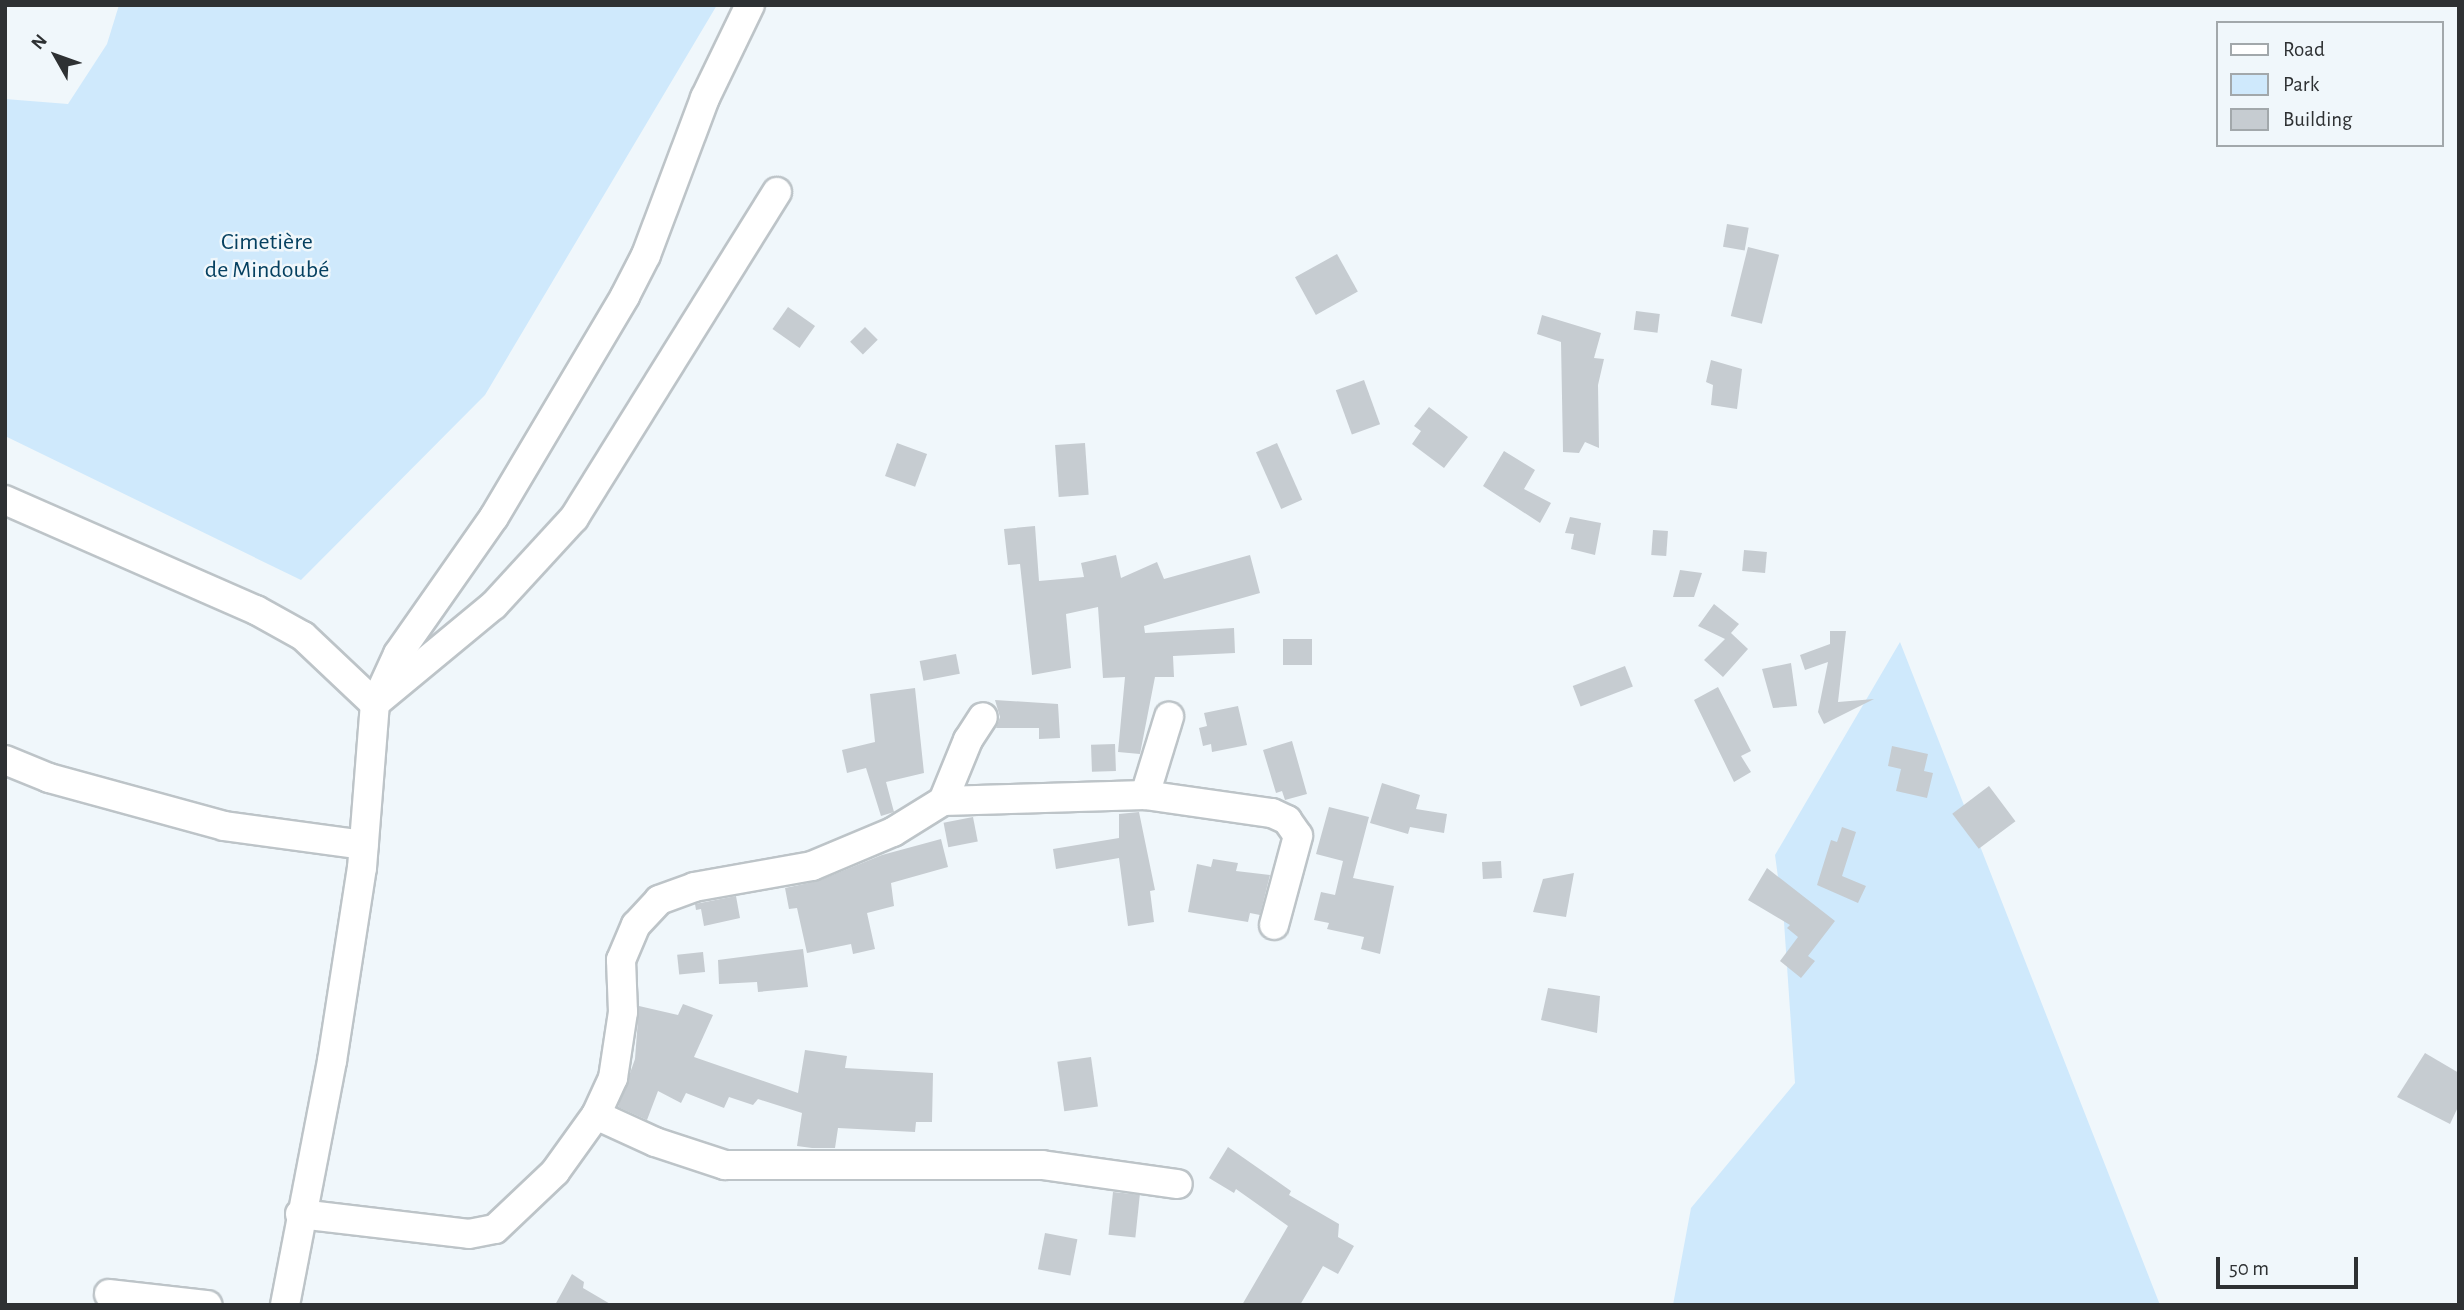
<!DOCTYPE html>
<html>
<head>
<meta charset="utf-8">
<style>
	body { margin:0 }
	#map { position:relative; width:2464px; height:1310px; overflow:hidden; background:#f0f7fb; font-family:"Alegreya Sans",sans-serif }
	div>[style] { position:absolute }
	.green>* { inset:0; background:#cfe9fc }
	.building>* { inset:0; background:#c6ccd1; transform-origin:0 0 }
	.roads { filter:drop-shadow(2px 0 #bdc4c8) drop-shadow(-2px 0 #bdc4c8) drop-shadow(0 2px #bdc4c8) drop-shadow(0 -2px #bdc4c8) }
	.minor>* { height:28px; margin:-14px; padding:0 14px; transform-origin:14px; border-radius:14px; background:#fff }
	span { translate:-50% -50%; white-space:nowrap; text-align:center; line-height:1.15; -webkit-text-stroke:5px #f0f7fb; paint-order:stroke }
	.park-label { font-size:24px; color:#054060 }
	.frame { position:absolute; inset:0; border:7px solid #2e3133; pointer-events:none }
	.legend { position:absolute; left:2216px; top:21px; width:228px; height:126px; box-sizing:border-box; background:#f0f7fb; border:2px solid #a2a8ab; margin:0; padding:9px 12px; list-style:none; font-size:21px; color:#2e3133 }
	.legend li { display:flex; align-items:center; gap:14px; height:35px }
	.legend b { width:35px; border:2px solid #a2a8ab }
	.north { position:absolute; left:21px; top:21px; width:70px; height:70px; -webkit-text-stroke:5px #f0f7fb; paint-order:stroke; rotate:310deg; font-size:19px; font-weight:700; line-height:28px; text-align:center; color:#2e3133 }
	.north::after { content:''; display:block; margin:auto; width:24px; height:32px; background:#2e3133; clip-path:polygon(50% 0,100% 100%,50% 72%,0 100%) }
	.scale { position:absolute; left:2216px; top:1257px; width:142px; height:32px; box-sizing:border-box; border:4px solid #2e3133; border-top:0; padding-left:9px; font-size:21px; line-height:24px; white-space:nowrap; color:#2e3133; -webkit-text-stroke:5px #f0f7fb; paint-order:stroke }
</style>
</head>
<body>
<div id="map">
	<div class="green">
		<div style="clip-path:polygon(119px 5px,717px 5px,485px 395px,301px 580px,5px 436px,5px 99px,68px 104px,107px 44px)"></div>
		<div style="clip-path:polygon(1900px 642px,2160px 1305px,1673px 1305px,1691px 1208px,1795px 1083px,1784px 922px,1775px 855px)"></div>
	</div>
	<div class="building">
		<div style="left:1727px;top:224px;width:22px;height:23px;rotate:10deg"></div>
		<div style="left:1748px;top:247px;width:32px;height:71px;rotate:14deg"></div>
		<div style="left:1337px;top:254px;width:43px;height:48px;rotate:61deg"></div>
		<div style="left:788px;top:307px;width:33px;height:27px;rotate:35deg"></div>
		<div style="left:1636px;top:311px;width:24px;height:19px;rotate:7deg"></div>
		<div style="clip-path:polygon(1542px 315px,1601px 333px,1594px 358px,1604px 359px,1598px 385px,1599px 448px,1585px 442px,1579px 453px,1563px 452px,1561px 342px,1537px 334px)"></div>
		<div style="left:865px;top:327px;width:18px;height:21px;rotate:45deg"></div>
		<div style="clip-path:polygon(1711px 360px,1742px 369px,1737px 409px,1711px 405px,1713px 385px,1706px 382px)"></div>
		<div style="left:1364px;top:380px;width:47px;height:30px;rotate:70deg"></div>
		<div style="clip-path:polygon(1429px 407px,1468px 437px,1444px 468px,1412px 444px,1421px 431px,1414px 426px)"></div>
		<div style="left:897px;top:443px;width:32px;height:35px;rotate:20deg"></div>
		<div style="left:1085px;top:443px;width:52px;height:30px;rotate:86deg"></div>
		<div style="left:1277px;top:443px;width:62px;height:23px;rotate:66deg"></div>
		<div style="clip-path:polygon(1504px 451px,1535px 470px,1524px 489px,1551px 503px,1540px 523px,1483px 486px)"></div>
		<div style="clip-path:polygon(1570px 517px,1601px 523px,1595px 555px,1571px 549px,1574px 534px,1565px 533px)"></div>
		<div style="clip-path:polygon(1035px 526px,1039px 581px,1084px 577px,1081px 563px,1116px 555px,1121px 578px,1157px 562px,1164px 579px,1250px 555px,1260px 593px,1144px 626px,1145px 633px,1234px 628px,1235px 653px,1173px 656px,1174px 677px,1155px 677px,1140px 754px,1118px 752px,1125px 677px,1103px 678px,1098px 607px,1066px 614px,1071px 668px,1032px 675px,1020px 564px,1008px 565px,1004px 529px)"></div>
		<div style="left:1653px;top:530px;width:15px;height:25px;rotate:4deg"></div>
		<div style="left:1744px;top:550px;width:23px;height:21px;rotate:5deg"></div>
		<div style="clip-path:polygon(1680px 570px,1702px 573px,1694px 597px,1673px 597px)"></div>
		<div style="clip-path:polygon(1714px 604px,1739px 624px,1731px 633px,1748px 649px,1723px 677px,1704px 660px,1725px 639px,1698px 626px)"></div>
		<div style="clip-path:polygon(1830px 631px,1846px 631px,1838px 702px,1874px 699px,1824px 724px,1818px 712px,1828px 662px,1805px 670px,1800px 655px,1830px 644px)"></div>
		<div style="left:1312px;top:639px;width:26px;height:29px;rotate:90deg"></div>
		<div style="left:956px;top:654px;width:20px;height:37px;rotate:79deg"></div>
		<div style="clip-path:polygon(1791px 663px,1797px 706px,1773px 708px,1762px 669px)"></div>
		<div style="left:1625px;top:666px;width:22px;height:56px;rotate:69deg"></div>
		<div style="clip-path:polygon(1718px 687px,1751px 751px,1741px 756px,1751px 772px,1734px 782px,1694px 700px)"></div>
		<div style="clip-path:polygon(915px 688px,924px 773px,886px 782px,894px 812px,881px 816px,866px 768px,847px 773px,842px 750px,875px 742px,870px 694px)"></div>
		<div style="clip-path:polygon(995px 700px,1058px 704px,1060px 738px,1039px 739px,1039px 728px,996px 728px,1000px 717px)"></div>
		<div style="clip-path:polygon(1238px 706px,1247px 745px,1212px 752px,1211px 744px,1203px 746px,1199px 728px,1207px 726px,1204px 713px)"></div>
		<div style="clip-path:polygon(1292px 741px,1307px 794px,1285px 800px,1282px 791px,1276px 793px,1263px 750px)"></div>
		<div style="left:1115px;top:744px;width:27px;height:24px;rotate:88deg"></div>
		<div style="clip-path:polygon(1892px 746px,1928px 754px,1924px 771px,1933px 773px,1927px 798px,1896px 791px,1901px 769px,1888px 766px)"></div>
		<div style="clip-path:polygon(1382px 783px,1420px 795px,1416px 809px,1447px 814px,1444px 833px,1410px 827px,1408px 834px,1370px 823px)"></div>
		<div style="left:1989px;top:786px;width:44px;height:46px;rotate:53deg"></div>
		<div style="clip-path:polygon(1329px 807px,1369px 817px,1353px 878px,1394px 886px,1380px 954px,1361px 949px,1364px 937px,1327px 929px,1329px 923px,1314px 920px,1321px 892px,1335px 895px,1343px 861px,1316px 854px)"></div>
		<div style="clip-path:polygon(1139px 812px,1155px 890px,1150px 891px,1154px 922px,1128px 926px,1119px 858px,1056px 869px,1053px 849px,1119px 838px,1119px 814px)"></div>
		<div style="left:973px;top:817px;width:25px;height:30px;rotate:79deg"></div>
		<div style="clip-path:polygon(1842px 827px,1856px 832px,1842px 876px,1866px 886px,1858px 903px,1817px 885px,1831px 840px,1837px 842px)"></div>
		<div style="clip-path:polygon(941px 839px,948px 867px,891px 883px,894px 906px,867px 913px,875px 949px,853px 954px,851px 944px,807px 953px,797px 908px,789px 909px,785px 888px,818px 881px,882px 855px)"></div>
		<div style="clip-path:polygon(1213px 859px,1238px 863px,1236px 871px,1270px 875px,1260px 915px,1250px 913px,1248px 922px,1188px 912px,1197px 864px,1211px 867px)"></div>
		<div style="left:1501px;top:861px;width:17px;height:19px;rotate:87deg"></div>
		<div style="clip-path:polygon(1767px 868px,1835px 921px,1808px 956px,1815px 961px,1801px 978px,1780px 961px,1798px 937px,1787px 928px,1790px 925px,1748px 900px)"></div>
		<div style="clip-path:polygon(1574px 873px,1566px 917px,1533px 912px,1543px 879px)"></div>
		<div style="clip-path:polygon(736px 896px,740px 918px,704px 926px,701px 909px,696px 910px,695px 904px)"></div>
		<div style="clip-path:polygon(803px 949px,808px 987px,758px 992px,757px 982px,719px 984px,718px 960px)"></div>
		<div style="left:703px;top:952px;width:20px;height:26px;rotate:84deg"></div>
		<div style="clip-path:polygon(1548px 988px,1600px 996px,1597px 1033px,1541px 1020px)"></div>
		<div style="clip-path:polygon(683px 1004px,713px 1015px,694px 1057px,798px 1093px,805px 1050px,847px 1056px,845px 1068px,933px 1073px,932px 1122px,916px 1122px,915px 1132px,838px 1128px,835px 1148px,812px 1148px,797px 1146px,802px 1113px,758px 1099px,753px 1105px,729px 1097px,724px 1108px,686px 1093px,681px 1103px,658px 1091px,647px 1120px,618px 1107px,635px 1059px,639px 1006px,678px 1015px)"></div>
		<div style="clip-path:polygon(2425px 1053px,2459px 1073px,2459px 1105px,2450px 1124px,2397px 1097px)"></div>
		<div style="left:1091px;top:1057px;width:50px;height:34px;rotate:82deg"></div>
		<div style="clip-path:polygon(1228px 1147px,1291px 1191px,1289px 1195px,1339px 1224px,1338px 1237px,1354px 1246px,1338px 1274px,1323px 1266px,1300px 1305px,1242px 1305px,1288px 1226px,1236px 1189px,1234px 1193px,1209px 1178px)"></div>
		<div style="left:1113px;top:1192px;width:27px;height:43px;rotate:6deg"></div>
		<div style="left:1045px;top:1233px;width:33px;height:37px;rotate:11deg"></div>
		<div style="clip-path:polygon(572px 1274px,584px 1282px,583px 1288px,612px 1305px,555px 1305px)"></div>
	</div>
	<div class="roads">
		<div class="minor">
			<div style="left:5px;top:500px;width:274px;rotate:23.7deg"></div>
			<div style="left:256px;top:610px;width:54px;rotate:29deg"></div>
			<div style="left:303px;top:636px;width:99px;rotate:43.4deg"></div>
			<div style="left:379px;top:700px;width:149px;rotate:-39.6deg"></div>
			<div style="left:494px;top:605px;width:118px;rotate:-47.4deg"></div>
			<div style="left:574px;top:518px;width:384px;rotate:-58.1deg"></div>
			<div style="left:5px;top:760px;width:48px;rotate:22.2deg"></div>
			<div style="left:49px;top:778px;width:181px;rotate:15.3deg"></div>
			<div style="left:224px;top:826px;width:141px;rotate:7.7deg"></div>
			<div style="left:1145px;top:795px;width:82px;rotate:-72.9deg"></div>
			<div style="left:943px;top:801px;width:66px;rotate:-67.7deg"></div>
			<div style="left:968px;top:740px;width:27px;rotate:-57deg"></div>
			<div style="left:596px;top:1115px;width:65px;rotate:24.6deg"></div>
			<div style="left:655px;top:1142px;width:74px;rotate:18.2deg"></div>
			<div style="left:725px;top:1165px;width:317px"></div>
			<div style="left:1042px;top:1165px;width:137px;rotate:8deg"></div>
			<div style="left:300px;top:1214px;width:170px;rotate:6.7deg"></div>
			<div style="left:469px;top:1234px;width:26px;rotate:-11deg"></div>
			<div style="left:495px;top:1229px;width:83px;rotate:-43.5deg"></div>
			<div style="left:555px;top:1172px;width:70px;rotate:-54.3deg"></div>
			<div style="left:596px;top:1115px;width:41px;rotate:-65.3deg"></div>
			<div style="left:613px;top:1078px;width:67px;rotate:-81.4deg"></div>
			<div style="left:623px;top:1012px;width:52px;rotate:-92.2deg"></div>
			<div style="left:621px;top:960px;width:38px;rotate:-67deg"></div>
			<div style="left:636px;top:925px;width:34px;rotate:-47deg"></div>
			<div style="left:659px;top:900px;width:37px;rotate:-20deg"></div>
			<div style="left:694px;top:887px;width:120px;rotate:-10.1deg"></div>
			<div style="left:812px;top:866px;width:88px;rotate:-22.8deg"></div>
			<div style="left:893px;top:832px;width:59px;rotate:-31.8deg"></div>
			<div style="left:943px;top:801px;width:202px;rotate:-1.7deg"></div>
			<div style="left:1145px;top:795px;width:128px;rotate:8.1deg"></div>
			<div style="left:1272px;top:813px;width:17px;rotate:25deg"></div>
			<div style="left:1287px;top:820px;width:19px;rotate:55deg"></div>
			<div style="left:1298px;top:836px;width:92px;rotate:105.1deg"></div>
			<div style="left:109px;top:1294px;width:99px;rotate:6.4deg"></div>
			<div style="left:285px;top:1305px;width:248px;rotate:-79.1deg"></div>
			<div style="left:332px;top:1061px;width:195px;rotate:-81.2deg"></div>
			<div style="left:362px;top:868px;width:165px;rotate:-85.5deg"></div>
			<div style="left:375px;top:704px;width:55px;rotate:-65.3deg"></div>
			<div style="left:398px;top:654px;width:167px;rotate:-55deg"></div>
			<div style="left:494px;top:517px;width:257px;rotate:-59.3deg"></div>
			<div style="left:625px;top:296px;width:46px;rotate:-62.9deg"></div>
			<div style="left:646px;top:255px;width:168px;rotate:-69.4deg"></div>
			<div style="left:705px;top:98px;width:103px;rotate:-64.2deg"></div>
		</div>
	</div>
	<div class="park-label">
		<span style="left:267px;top:257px">Cimetière<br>de Mindoubé</span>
	</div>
	<div class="frame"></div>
	<ul class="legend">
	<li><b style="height:9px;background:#fff"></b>Road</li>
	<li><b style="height:19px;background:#cfe9fc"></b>Park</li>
	<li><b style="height:19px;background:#c6ccd1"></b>Building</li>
	</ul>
	<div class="north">N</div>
	<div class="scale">50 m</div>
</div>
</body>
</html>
